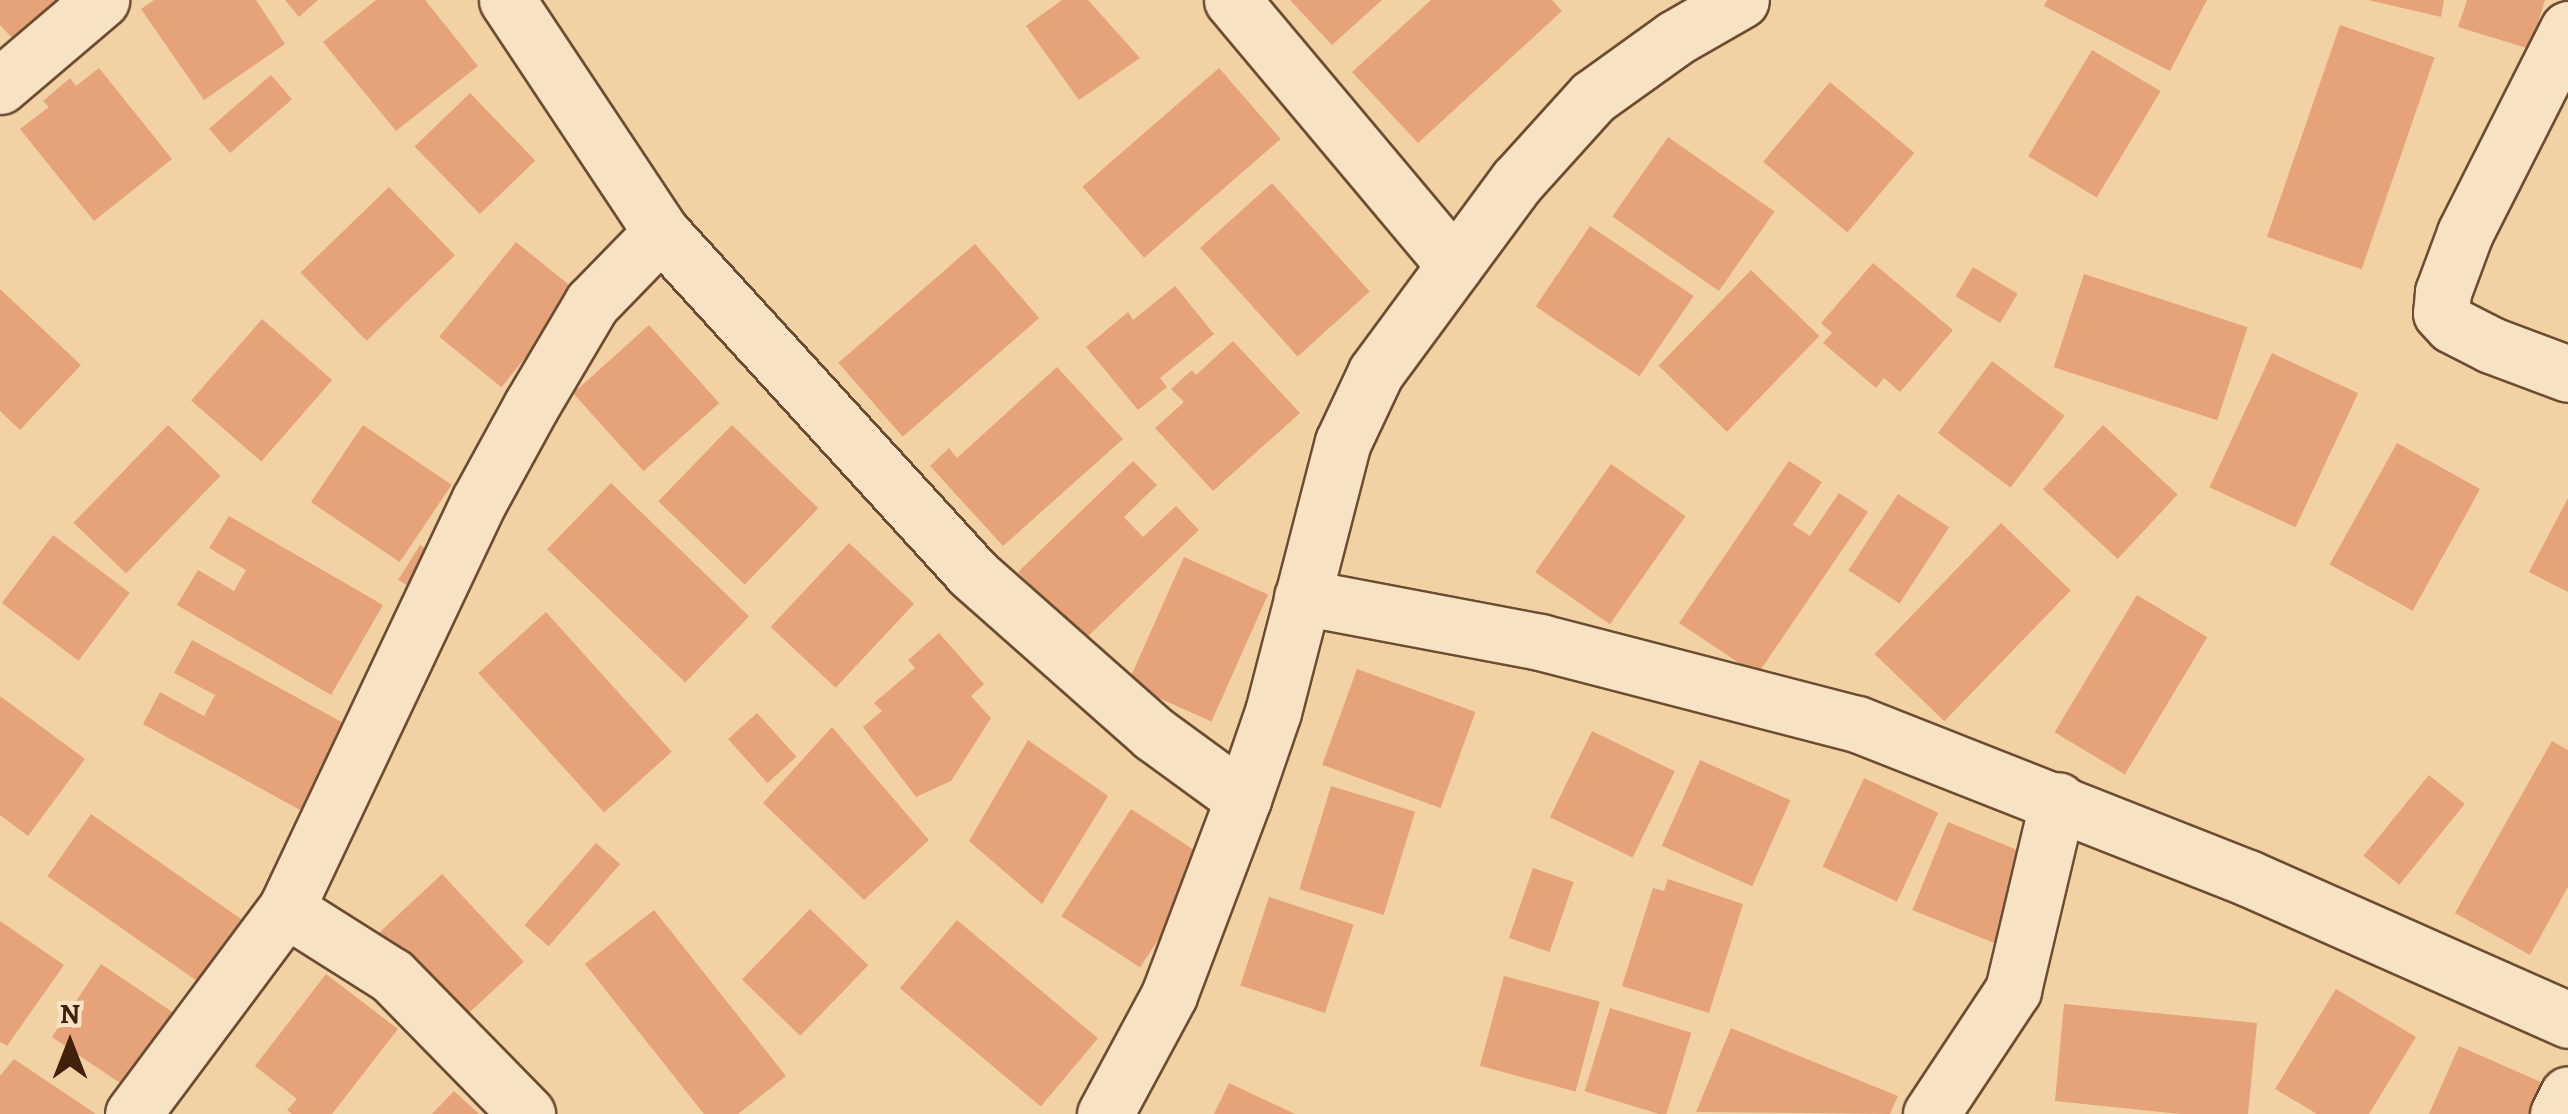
<!DOCTYPE html>
<html>
<head>
<meta charset="utf-8">
<style>
	body { margin:0 }
	#map { position:relative; width:2568px; height:1114px; overflow:hidden; background:#f2d2a5; font-family:Alegreya,serif }
	div>[style] { position:absolute }
	.building>* { inset:0; background:#e6a279; transform-origin:0 0 }
	.roads { filter:drop-shadow(2px 0 #6d4d31) drop-shadow(-2px 0 #6d4d31) drop-shadow(0 2px #6d4d31) drop-shadow(0 -2px #6d4d31) }
	.minor>* { height:55px; margin:-27.5px; padding:0 27.5px; transform-origin:27.5px; border-radius:27.5px; background:#f7e2c4 }
	span { translate:-50% -50%; white-space:nowrap; text-align:center; line-height:1.15; -webkit-text-stroke:8px #f7e2c4; paint-order:stroke }
	.north { position:absolute; left:20px; top:994px; width:100px; height:100px; -webkit-text-stroke:8px #f7e2c4; paint-order:stroke; rotate:0deg; font-size:28px; font-weight:700; line-height:40px; text-align:center; color:#41210a }
	.north::after { content:''; display:block; margin:auto; width:35px; height:45px; background:#41210a; clip-path:polygon(50% 0,100% 100%,50% 72%,0 100%) }
</style>
</head>
<body>
<div id="map">
	<div class="building">
		<div style="clip-path:polygon(0 0,59px 0,15px 41px,0 25px)"></div>
		<div style="clip-path:polygon(154px 0,256px 0,285px 44px,204px 100px,141px 9px)"></div>
		<div style="clip-path:polygon(285px 0,318px 0,299px 17px)"></div>
		<div style="clip-path:polygon(376px 0,425px 0,478px 66px,396px 131px,323px 42px)"></div>
		<div style="clip-path:polygon(1062px 0,1088px 0,1140px 58px,1079px 100px,1026px 26px)"></div>
		<div style="clip-path:polygon(1290px 0,1382px 0,1332px 45px)"></div>
		<div style="clip-path:polygon(1431px 0,1552px 0,1562px 11px,1418px 143px,1352px 72px)"></div>
		<div style="clip-path:polygon(2047px 0,2207px 0,2170px 71px,2044px 6px)"></div>
		<div style="clip-path:polygon(2368px 0,2444px 0,2441px 17px)"></div>
		<div style="clip-path:polygon(2467px 0,2545px 0,2530px 49px,2458px 27px)"></div>
		<div style="left:2340px;top:25px;width:100px;height:224px;rotate:19deg"></div>
		<div style="left:2092px;top:50px;width:80px;height:124px;rotate:31deg"></div>
		<div style="clip-path:polygon(99px 68px,172px 159px,94px 221px,20px 129px,49px 107px,43px 101px,70px 78px,76px 86px)"></div>
		<div style="left:1219px;top:68px;width:94px;height:181px;rotate:49deg"></div>
		<div style="left:271px;top:75px;width:32px;height:82px;rotate:49deg"></div>
		<div style="left:1830px;top:82px;width:110px;height:104px;rotate:40deg"></div>
		<div style="left:470px;top:93px;width:94px;height:77px;rotate:46deg"></div>
		<div style="left:1668px;top:137px;width:130px;height:97px;rotate:35deg"></div>
		<div style="left:1272px;top:183px;width:146px;height:97px;rotate:48deg"></div>
		<div style="left:389px;top:187px;width:95px;height:123px;rotate:46deg"></div>
		<div style="left:1590px;top:226px;width:125px;height:97px;rotate:34deg"></div>
		<div style="left:516px;top:242px;width:80px;height:122px;rotate:39deg"></div>
		<div style="left:975px;top:244px;width:98px;height:181px;rotate:49deg"></div>
		<div style="clip-path:polygon(1873px 263px,1953px 330px,1900px 392px,1884px 378px,1876px 388px,1823px 343px,1832px 333px,1821px 323px)"></div>
		<div style="left:1973px;top:267px;width:52px;height:34px;rotate:31deg"></div>
		<div style="left:1751px;top:270px;width:95px;height:133px;rotate:44deg"></div>
		<div style="left:2084px;top:274px;width:172px;height:98px;rotate:18deg"></div>
		<div style="clip-path:polygon(1175px 286px,1214px 334px,1160px 378px,1167px 387px,1138px 410px,1086px 347px,1128px 312px,1133px 320px)"></div>
		<div style="clip-path:polygon(0 289px,81px 365px,20px 430px,0 411px)"></div>
		<div style="left:262px;top:319px;width:93px;height:108px;rotate:41deg"></div>
		<div style="left:649px;top:325px;width:105px;height:102px;rotate:48deg"></div>
		<div style="clip-path:polygon(1233px 341px,1300px 413px,1213px 491px,1155px 428px,1184px 402px,1171px 389px,1192px 370px,1196px 375px)"></div>
		<div style="left:2272px;top:353px;width:95px;height:148px;rotate:25deg"></div>
		<div style="left:1992px;top:361px;width:91px;height:90px;rotate:37deg"></div>
		<div style="clip-path:polygon(1057px 367px,1123px 439px,1003px 546px,930px 466px,949px 448px,957px 458px)"></div>
		<div style="left:168px;top:425px;width:73px;height:136px;rotate:44deg"></div>
		<div style="left:363px;top:425px;width:107px;height:93px;rotate:34deg"></div>
		<div style="left:732px;top:425px;width:120px;height:106px;rotate:44deg"></div>
		<div style="left:2103px;top:425px;width:102px;height:88px;rotate:43deg"></div>
		<div style="left:2397px;top:443px;width:95px;height:139px;rotate:29deg"></div>
		<div style="clip-path:polygon(1133px 461px,1157px 485px,1124px 517px,1143px 537px,1176px 506px,1199px 530px,1084px 640px,1018px 572px)"></div>
		<div style="clip-path:polygon(1789px 461px,1822px 482px,1793px 525px,1810px 536px,1839px 493px,1868px 512px,1757px 675px,1679px 623px)"></div>
		<div style="left:1611px;top:464px;width:91px;height:132px;rotate:35deg"></div>
		<div style="left:611px;top:483px;width:192px;height:92px;rotate:44deg"></div>
		<div style="left:1898px;top:494px;width:61px;height:91px;rotate:33deg"></div>
		<div style="clip-path:polygon(2568px 498px,2568px 592px,2529px 572px)"></div>
		<div style="clip-path:polygon(229px 516px,383px 605px,331px 695px,177px 605px,198px 570px,234px 591px,246px 570px,209px 548px)"></div>
		<div style="left:2001px;top:523px;width:97px;height:182px;rotate:44deg"></div>
		<div style="left:53px;top:535px;width:96px;height:85px;rotate:37deg"></div>
		<div style="left:849px;top:543px;width:89px;height:115px;rotate:43deg"></div>
		<div style="left:420px;top:545px;width:25px;height:41px;rotate:32deg"></div>
		<div style="left:1184px;top:557px;width:92px;height:139px;rotate:24deg"></div>
		<div style="left:2137px;top:595px;width:82px;height:160px;rotate:31deg"></div>
		<div style="left:546px;top:612px;width:188px;height:91px;rotate:48deg"></div>
		<div style="clip-path:polygon(939px 633px,984px 684px,971px 696px,991px 718px,951px 781px,916px 797px,863px 727px,882px 711px,874px 703px,915px 668px,908px 660px)"></div>
		<div style="clip-path:polygon(192px 640px,349px 726px,302px 811px,143px 724px,160px 692px,204px 716px,215px 695px,174px 673px)"></div>
		<div style="left:1357px;top:669px;width:126px;height:102px;rotate:20deg"></div>
		<div style="clip-path:polygon(0 696px,85px 759px,28px 836px,0 815px)"></div>
		<div style="left:757px;top:713px;width:59px;height:39px;rotate:48deg"></div>
		<div style="clip-path:polygon(832px 727px,929px 840px,864px 900px,763px 803px)"></div>
		<div style="left:1592px;top:731px;width:92px;height:96px;rotate:26deg"></div>
		<div style="clip-path:polygon(1028px 740px,1108px 796px,1042px 904px,969px 841px)"></div>
		<div style="clip-path:polygon(2552px 741px,2568px 750px,2568px 887px,2530px 955px,2455px 913px)"></div>
		<div style="left:1700px;top:760px;width:99px;height:94px;rotate:24deg"></div>
		<div style="left:2429px;top:775px;width:46px;height:104px;rotate:39deg"></div>
		<div style="left:1864px;top:778px;width:82px;height:98px;rotate:25deg"></div>
		<div style="left:1331px;top:786px;width:88px;height:108px;rotate:17deg"></div>
		<div style="left:1131px;top:809px;width:94px;height:128px;rotate:33deg"></div>
		<div style="left:91px;top:814px;width:190px;height:76px;rotate:35deg"></div>
		<div style="left:1948px;top:822px;width:94px;height:95px;rotate:22deg"></div>
		<div style="left:596px;top:843px;width:32px;height:109px;rotate:41deg"></div>
		<div style="left:1533px;top:868px;width:43px;height:74px;rotate:19deg"></div>
		<div style="left:442px;top:874px;width:120px;height:103px;rotate:47deg"></div>
		<div style="clip-path:polygon(1668px 879px,1743px 904px,1709px 1013px,1622px 986px,1653px 888px,1664px 891px)"></div>
		<div style="left:1269px;top:897px;width:89px;height:93px;rotate:18deg"></div>
		<div style="left:810px;top:909px;width:81px;height:98px;rotate:44deg"></div>
		<div style="clip-path:polygon(654px 910px,786px 1076px,738px 1114px,704px 1114px,585px 964px)"></div>
		<div style="left:957px;top:920px;width:184px;height:89px;rotate:40deg"></div>
		<div style="clip-path:polygon(0 921px,64px 965px,7px 1046px,0 1042px)"></div>
		<div style="left:101px;top:964px;width:94px;height:88px;rotate:34deg"></div>
		<div style="clip-path:polygon(326px 974px,398px 1029px,332px 1114px,292px 1114px,287px 1110px,297px 1099px,255px 1066px)"></div>
		<div style="left:1504px;top:976px;width:99px;height:93px;rotate:15deg"></div>
		<div style="clip-path:polygon(2336px 989px,2416px 1037px,2369px 1114px,2317px 1114px,2275px 1089px)"></div>
		<div style="clip-path:polygon(2064px 1004px,2257px 1023px,2248px 1114px,2180px 1114px,2055px 1101px)"></div>
		<div style="left:1610px;top:1008px;width:85px;height:87px;rotate:17deg"></div>
		<div style="clip-path:polygon(1731px 1028px,1898px 1096px,1890px 1114px,1696px 1112px)"></div>
		<div style="clip-path:polygon(2459px 1046px,2543px 1083px,2530px 1114px,2429px 1114px)"></div>
		<div style="clip-path:polygon(14px 1059px,96px 1114px,0 1114px,0 1076px)"></div>
		<div style="clip-path:polygon(1229px 1083px,1295px 1114px,1214px 1114px)"></div>
		<div style="clip-path:polygon(454px 1091px,479px 1114px,432px 1114px)"></div>
	</div>
	<div class="roads">
		<div class="minor">
			<div style="left:507px;top:0;width:278px;rotate:56.4deg"></div>
			<div style="left:661px;top:232px;width:462px;rotate:47.6deg"></div>
			<div style="left:972px;top:573px;width:243px;rotate:41.5deg"></div>
			<div style="left:1154px;top:734px;width:110px;rotate:36.1deg"></div>
			<div style="left:1232px;top:0;width:346px;rotate:50deg"></div>
			<div style="left:2568px;top:29px;width:229px;rotate:116.8deg"></div>
			<div style="left:2465px;top:233px;width:63px;rotate:110.4deg"></div>
			<div style="left:2443px;top:292px;width:21px;rotate:95deg"></div>
			<div style="left:2441px;top:313px;width:16px;rotate:47deg"></div>
			<div style="left:2452px;top:325px;width:44px;rotate:27.1deg"></div>
			<div style="left:2491px;top:345px;width:82px;rotate:20.6deg"></div>
			<div style="left:0;top:86px;width:133px;rotate:-40.4deg"></div>
			<div style="left:1302px;top:597px;width:242px;rotate:10.7deg"></div>
			<div style="left:1540px;top:642px;width:327px;rotate:14.5deg"></div>
			<div style="left:1857px;top:724px;width:420px;rotate:21.5deg"></div>
			<div style="left:2248px;top:878px;width:350px;rotate:23.9deg"></div>
			<div style="left:286px;top:909px;width:125px;rotate:32.3deg"></div>
			<div style="left:392px;top:976px;width:193px;rotate:45.6deg"></div>
			<div style="left:133px;top:1114px;width:256px;rotate:-53.3deg"></div>
			<div style="left:286px;top:909px;width:451px;rotate:-64.7deg"></div>
			<div style="left:479px;top:501px;width:108px;rotate:-61.3deg"></div>
			<div style="left:531px;top:406px;width:120px;rotate:-59.4deg"></div>
			<div style="left:592px;top:303px;width:99px;rotate:-45.8deg"></div>
			<div style="left:1105px;top:1114px;width:135px;rotate:-61.7deg"></div>
			<div style="left:1169px;top:995px;width:210px;rotate:-69.3deg"></div>
			<div style="left:1243px;top:799px;width:92px;rotate:-71deg"></div>
			<div style="left:1273px;top:712px;width:279px;rotate:-75.5deg"></div>
			<div style="left:1343px;top:442px;width:77px;rotate:-64.8deg"></div>
			<div style="left:1376px;top:372px;width:237px;rotate:-53.6deg"></div>
			<div style="left:1517px;top:181px;width:113px;rotate:-47.9deg"></div>
			<div style="left:1593px;top:97px;width:101px;rotate:-35.7deg"></div>
			<div style="left:1675px;top:38px;width:76px;rotate:-29.9deg"></div>
			<div style="left:1931px;top:1114px;width:149px;rotate:-56.5deg"></div>
			<div style="left:2013px;top:990px;width:195px;rotate:-76.7deg"></div>
			<div style="left:2558px;top:1114px;width:22px;rotate:-63deg"></div>
		</div>
	</div>
	<div class="north">N</div>
</div>
</body>
</html>
